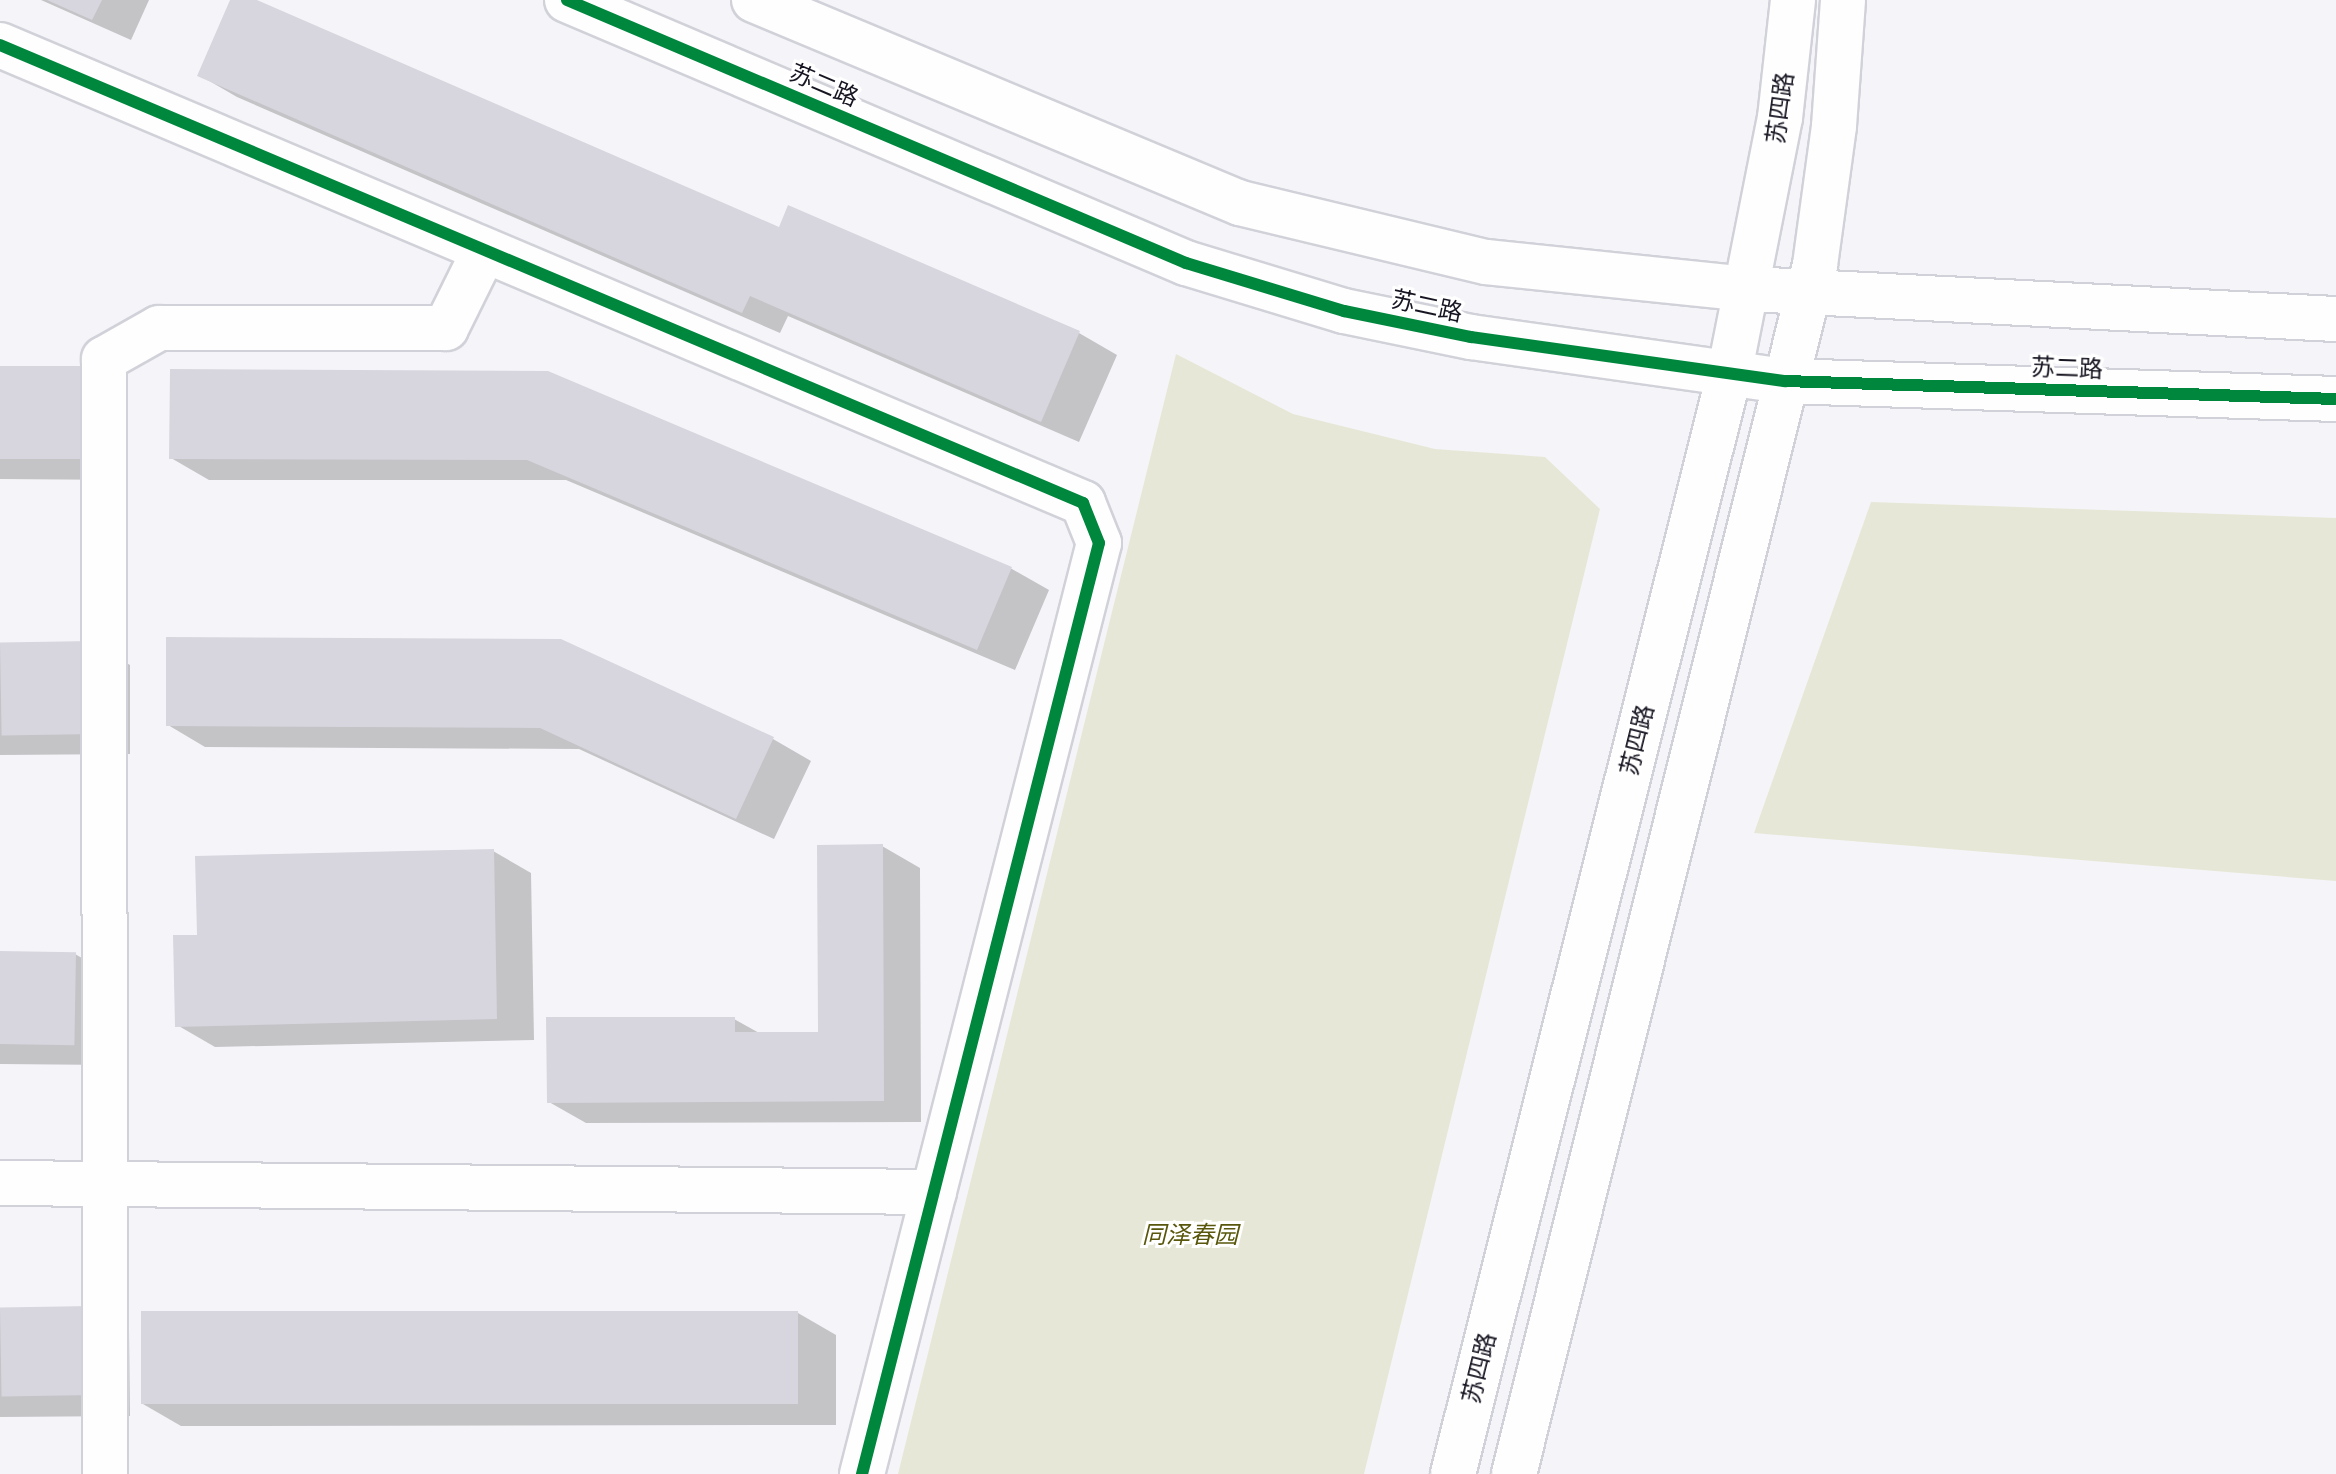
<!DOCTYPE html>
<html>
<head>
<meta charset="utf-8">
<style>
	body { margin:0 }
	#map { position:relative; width:2336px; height:1474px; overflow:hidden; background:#f5f5f9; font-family:Merriweather,"Noto Sans SC",serif }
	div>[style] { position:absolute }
	.green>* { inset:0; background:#e7e7d7 }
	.shadow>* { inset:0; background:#0003 }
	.building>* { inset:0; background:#d7d6df; transform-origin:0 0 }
	.roads { filter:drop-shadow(2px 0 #d1d1d9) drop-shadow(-2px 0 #d1d1d9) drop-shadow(0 2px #d1d1d9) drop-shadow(0 -2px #d1d1d9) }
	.minor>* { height:44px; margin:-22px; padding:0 22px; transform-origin:22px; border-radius:22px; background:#fefefe }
	.cycleway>* { height:12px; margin:-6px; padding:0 6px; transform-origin:6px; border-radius:6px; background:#00873e }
	span { translate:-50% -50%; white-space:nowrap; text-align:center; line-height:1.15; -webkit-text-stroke:6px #fff; paint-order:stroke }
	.street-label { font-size:24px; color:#161521 }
	.park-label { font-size:24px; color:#59570c; font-style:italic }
</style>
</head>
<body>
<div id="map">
	<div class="green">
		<div style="clip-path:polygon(1176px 354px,1293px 414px,1435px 449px,1545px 457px,1600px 509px,1364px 1474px,898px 1474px)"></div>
		<div style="clip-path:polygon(1871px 502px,2336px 518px,2336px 881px,1754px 833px)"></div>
	</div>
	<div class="shadow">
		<div style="clip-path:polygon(41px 0,149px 0,131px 40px)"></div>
		<div style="clip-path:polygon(232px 0,252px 0,780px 229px,789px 207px,1079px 333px,1117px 355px,1079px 442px,788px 316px,780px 333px,237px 97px,199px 75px)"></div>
		<div style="clip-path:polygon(0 368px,89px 368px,126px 390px,126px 480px,0 479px)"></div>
		<div style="clip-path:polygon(547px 373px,1012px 569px,1049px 590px,1015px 670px,566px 480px,209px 480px,171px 458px)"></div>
		<div style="clip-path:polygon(168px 639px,773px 739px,811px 761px,774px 839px,579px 749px,205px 747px,168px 725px)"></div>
		<div style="clip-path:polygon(92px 643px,130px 665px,130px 754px,0 755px,0 644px)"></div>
		<div style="clip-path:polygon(882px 846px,920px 868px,921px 1122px,586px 1123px,549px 1102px,734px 1019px,761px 1034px,820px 1034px)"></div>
		<div style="clip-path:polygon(493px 851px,531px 873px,534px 1040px,215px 1047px,177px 1025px,199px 937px)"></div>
		<div style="clip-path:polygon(0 953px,75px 954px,113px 976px,112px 1065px,0 1064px)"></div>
		<div style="clip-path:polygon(91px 1308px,129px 1330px,130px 1416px,0 1417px,0 1309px)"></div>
		<div style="clip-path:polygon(798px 1313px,836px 1335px,836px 1425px,181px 1426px,143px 1404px)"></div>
	</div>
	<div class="building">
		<div style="clip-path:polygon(47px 0,102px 0,92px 20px)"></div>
		<div style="clip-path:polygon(230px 0,257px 0,779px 227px,788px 205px,1080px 331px,1041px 422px,750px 296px,742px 313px,197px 76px)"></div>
		<div style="left:0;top:366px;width:89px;height:93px"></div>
		<div style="clip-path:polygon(170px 369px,548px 371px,1012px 567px,977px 650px,527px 460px,169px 459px)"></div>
		<div style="clip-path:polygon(166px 637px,561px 639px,774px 737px,736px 819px,540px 728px,166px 726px)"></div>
		<div style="left:92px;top:641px;width:93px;height:92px;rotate:89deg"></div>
		<div style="clip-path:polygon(883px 844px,884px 1101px,547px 1103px,546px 1017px,735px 1017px,735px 1032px,818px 1032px,817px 845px)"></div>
		<div style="clip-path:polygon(494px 849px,497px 1019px,175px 1027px,173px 935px,197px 935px,195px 856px)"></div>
		<div style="left:0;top:951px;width:76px;height:93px;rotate:1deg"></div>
		<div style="left:91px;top:1306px;width:89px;height:91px;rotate:89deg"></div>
		<div style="left:798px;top:1311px;width:93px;height:657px;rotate:90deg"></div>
	</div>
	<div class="roads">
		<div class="minor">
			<div style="left:567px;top:0;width:673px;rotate:23.02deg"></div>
			<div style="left:1186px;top:263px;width:165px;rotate:16.9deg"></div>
			<div style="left:1344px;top:311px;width:130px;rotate:11.6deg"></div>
			<div style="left:1471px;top:337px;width:317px;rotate:8deg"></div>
			<div style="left:1785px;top:381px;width:551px;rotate:1.87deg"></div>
			<div style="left:754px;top:0;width:527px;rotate:22.67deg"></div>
			<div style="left:1240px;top:203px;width:253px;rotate:13.5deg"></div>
			<div style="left:1486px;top:262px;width:264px;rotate:5.9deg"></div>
			<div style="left:1749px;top:289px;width:588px;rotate:2.93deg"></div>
			<div style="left:0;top:45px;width:1176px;rotate:22.92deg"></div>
			<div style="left:1083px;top:503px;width:43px;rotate:68.2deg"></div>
			<div style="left:1099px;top:543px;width:961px;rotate:104.28deg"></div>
			<div style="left:0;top:1183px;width:934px;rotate:0.55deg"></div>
			<div style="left:105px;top:1474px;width:1115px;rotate:-90.05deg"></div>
			<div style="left:104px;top:359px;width:63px;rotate:-29.4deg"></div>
			<div style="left:159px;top:328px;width:287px"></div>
			<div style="left:446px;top:328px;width:86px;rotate:-63.7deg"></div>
			<div style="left:1453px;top:1474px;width:1133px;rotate:-75.9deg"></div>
			<div style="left:1729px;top:375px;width:262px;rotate:-78.8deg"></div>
			<div style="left:1780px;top:118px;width:119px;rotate:-83.7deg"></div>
			<div style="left:1514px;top:1474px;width:1246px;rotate:-76.02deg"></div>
			<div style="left:1815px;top:265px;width:140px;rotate:-82.2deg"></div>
			<div style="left:1834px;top:126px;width:126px;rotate:-85.9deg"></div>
		</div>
	</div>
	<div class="cycleway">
		<div style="left:567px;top:0;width:673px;rotate:23.02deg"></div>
		<div style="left:1186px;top:263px;width:165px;rotate:16.9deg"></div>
		<div style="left:1344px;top:311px;width:130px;rotate:11.6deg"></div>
		<div style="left:1471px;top:337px;width:317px;rotate:8deg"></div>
		<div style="left:1785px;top:381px;width:551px;rotate:1.87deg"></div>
		<div style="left:0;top:45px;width:1176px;rotate:22.92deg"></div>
		<div style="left:1083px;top:503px;width:43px;rotate:68.2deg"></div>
		<div style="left:1099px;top:543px;width:961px;rotate:104.28deg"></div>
	</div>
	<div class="street-label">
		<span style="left:824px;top:85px;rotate:23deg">苏二路</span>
		<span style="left:1780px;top:108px;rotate:-82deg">苏四路</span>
		<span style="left:1427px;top:306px;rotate:12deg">苏二路</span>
		<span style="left:2067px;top:368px;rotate:2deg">苏二路</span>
		<span style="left:1637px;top:740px;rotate:-76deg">苏四路</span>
		<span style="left:1479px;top:1368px;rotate:-76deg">苏四路</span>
	</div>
	<div class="park-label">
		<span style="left:1190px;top:1235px">同泽春园</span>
	</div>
</div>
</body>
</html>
